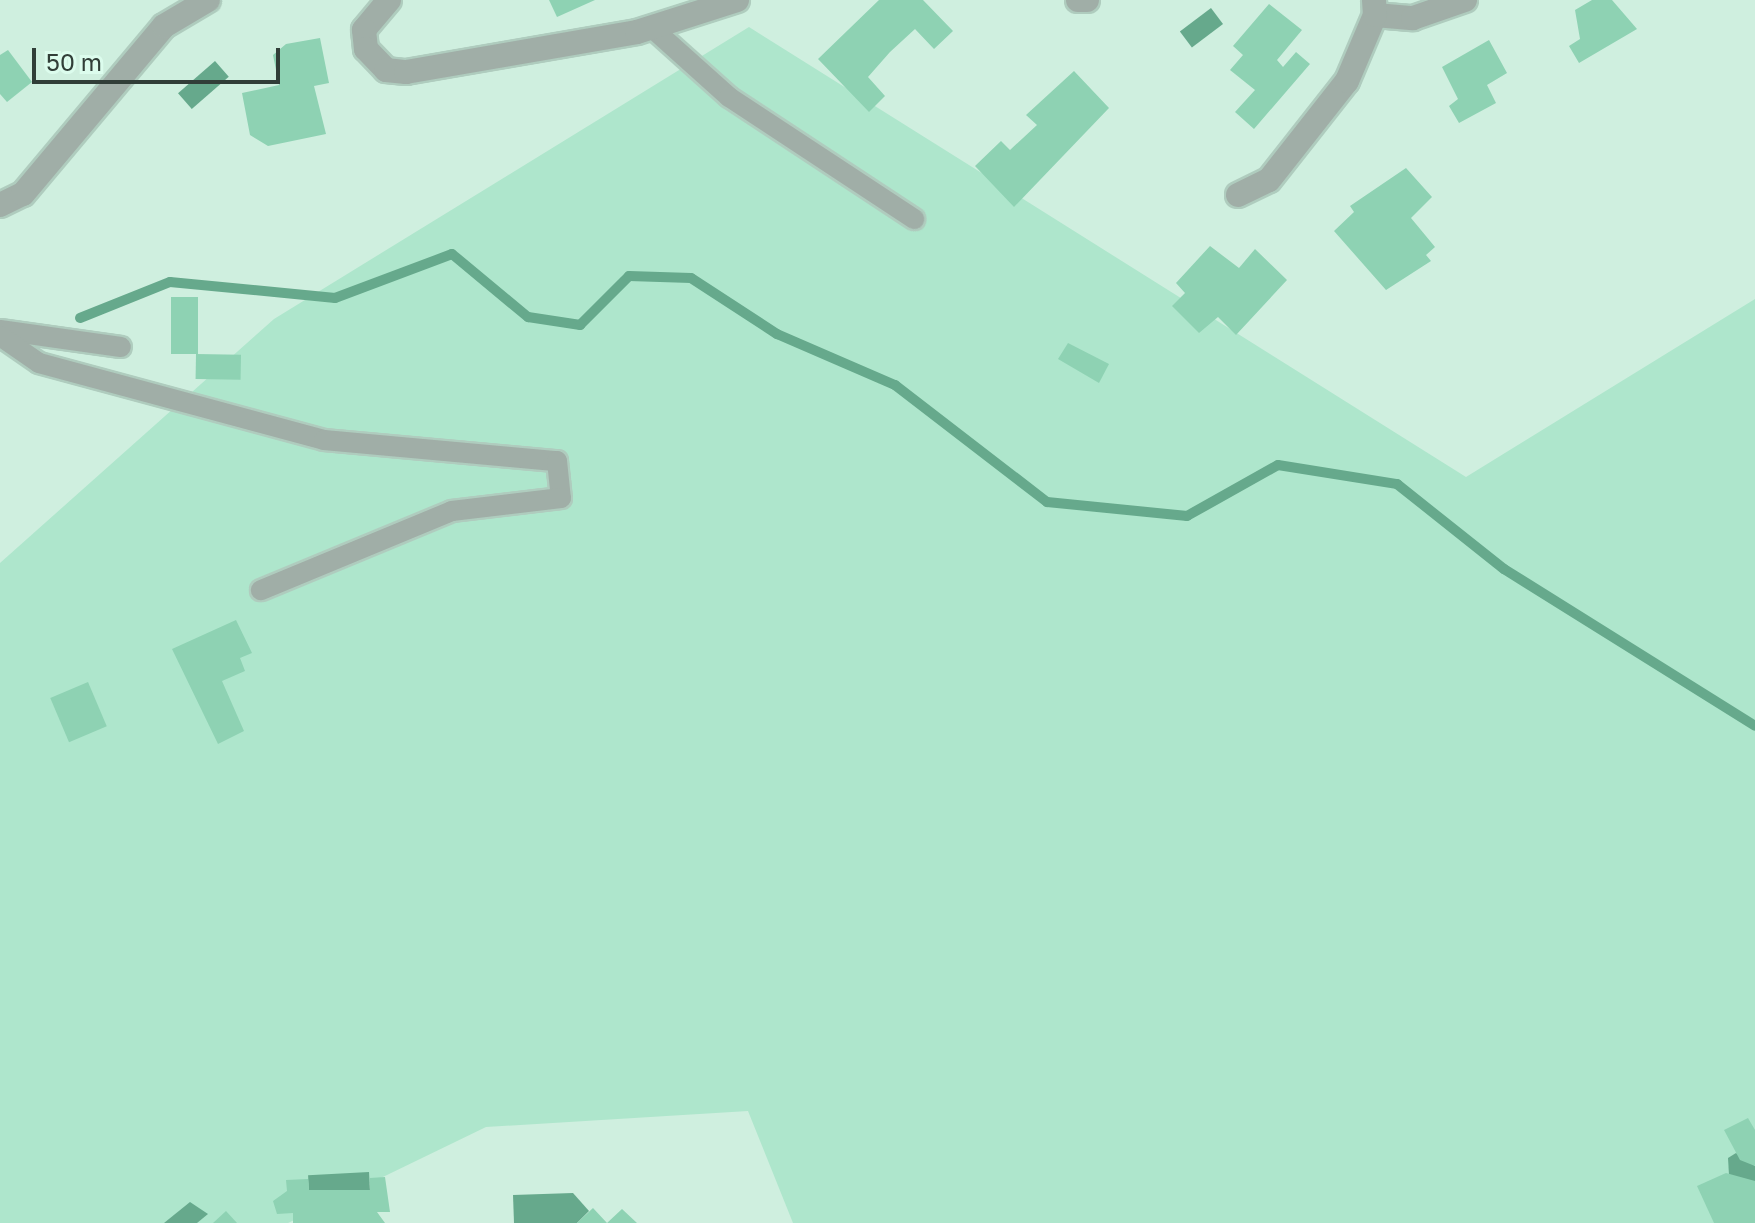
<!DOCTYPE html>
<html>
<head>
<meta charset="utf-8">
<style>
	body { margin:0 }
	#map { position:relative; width:1755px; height:1223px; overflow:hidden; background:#cfefdf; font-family:"Golos Text",sans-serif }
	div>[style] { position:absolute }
	.green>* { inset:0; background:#aee6cc }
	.water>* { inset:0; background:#66a98c; transform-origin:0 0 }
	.stream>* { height:10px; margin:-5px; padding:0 5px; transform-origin:5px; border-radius:5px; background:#66a98c }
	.building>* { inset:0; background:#8ed2b3; transform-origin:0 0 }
	.roads { filter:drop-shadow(2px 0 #afccbe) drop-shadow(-2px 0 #afccbe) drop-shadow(0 2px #afccbe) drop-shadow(0 -2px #afccbe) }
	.lane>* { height:20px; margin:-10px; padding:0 10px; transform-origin:10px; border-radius:10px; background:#a0aea7 }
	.street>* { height:24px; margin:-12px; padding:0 12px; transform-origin:12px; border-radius:12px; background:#a0aea7 }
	span { translate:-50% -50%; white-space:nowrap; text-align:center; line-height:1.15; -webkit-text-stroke:8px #dcfced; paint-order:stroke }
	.scale { position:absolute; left:32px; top:48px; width:248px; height:36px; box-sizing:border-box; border:4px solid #313e38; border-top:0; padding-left:10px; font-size:24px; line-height:28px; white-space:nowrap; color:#313e38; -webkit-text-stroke:6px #dcfced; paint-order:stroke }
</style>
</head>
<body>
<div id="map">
	<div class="green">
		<div style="clip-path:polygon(749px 27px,1466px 477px,1755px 299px,1755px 1223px,793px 1223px,748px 1111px,486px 1127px,288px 1223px,0 1223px,0 563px,274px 319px)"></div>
	</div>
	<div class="water">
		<div style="left:1211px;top:8px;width:20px;height:39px;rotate:53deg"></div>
		<div style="left:215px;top:61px;width:21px;height:49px;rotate:49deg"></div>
		<div style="clip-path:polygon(1736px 1153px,1755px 1166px,1755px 1182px,1729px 1175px,1728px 1158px)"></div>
		<div style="left:369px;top:1172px;width:18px;height:61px;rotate:87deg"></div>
		<div style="clip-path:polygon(573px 1193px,589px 1211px,577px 1223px,514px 1223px,513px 1195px)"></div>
		<div style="clip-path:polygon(190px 1202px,208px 1214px,197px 1223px,164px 1223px)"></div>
	</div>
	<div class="stream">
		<div style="left:80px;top:318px;width:97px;rotate:-21.8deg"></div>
		<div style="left:170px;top:282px;width:166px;rotate:5.5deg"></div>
		<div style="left:335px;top:298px;width:125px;rotate:-20.6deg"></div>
		<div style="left:452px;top:254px;width:99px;rotate:39.7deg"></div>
		<div style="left:528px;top:317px;width:53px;rotate:8.7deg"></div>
		<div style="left:580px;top:325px;width:69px;rotate:-45deg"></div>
		<div style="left:629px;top:276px;width:62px;rotate:1.8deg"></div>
		<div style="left:691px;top:278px;width:103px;rotate:33.1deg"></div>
		<div style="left:777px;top:334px;width:129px;rotate:23.4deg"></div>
		<div style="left:895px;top:385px;width:192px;rotate:37.6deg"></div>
		<div style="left:1047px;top:502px;width:141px;rotate:5.7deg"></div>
		<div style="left:1187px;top:516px;width:104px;rotate:-29.3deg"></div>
		<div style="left:1278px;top:465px;width:121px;rotate:9.1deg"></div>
		<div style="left:1397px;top:484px;width:137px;rotate:38.5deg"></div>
		<div style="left:1504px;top:569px;width:296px;rotate:32deg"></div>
	</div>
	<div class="building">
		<div style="clip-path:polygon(549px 0,595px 0,557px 17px)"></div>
		<div style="clip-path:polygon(879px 0,923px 0,953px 31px,934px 49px,915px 29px,890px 52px,868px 77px,885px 96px,869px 112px,818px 59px)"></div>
		<div style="clip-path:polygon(1592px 0,1612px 0,1637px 29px,1579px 63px,1569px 46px,1580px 39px,1575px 10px)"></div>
		<div style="clip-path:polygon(1269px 4px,1302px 30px,1277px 60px,1283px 67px,1296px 52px,1310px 64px,1254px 129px,1235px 112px,1255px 90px,1230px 70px,1243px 55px,1233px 46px)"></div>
		<div style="clip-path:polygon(320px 38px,329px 83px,314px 86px,326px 134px,268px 146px,250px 135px,242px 93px,279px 85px,273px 55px,286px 44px)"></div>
		<div style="clip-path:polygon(1489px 40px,1507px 73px,1487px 85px,1496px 103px,1459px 123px,1449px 106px,1458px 99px,1442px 67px)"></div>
		<div style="clip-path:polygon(8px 50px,32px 82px,7px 102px,0 94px,0 55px)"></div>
		<div style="clip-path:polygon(1074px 71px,1109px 108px,1014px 207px,975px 166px,1001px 141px,1010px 150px,1037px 125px,1026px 115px)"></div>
		<div style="clip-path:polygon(1406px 168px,1432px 197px,1411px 218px,1435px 247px,1426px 255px,1431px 261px,1386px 290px,1334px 231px,1354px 212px,1350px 206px)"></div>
		<div style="clip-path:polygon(1210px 246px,1239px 268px,1255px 249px,1287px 280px,1236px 335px,1218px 317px,1199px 333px,1172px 306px,1185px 293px,1176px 283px)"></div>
		<div style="left:171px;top:297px;width:27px;height:57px"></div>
		<div style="clip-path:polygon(1068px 343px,1109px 364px,1099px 383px,1058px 359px)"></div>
		<div style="left:196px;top:354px;width:45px;height:25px;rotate:1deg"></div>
		<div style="clip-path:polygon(236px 620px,252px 653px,240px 658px,245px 671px,222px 681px,244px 731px,218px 744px,172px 649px)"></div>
		<div style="left:88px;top:682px;width:48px;height:41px;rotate:67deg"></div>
		<div style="clip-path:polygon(1748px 1118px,1755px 1130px,1755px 1166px,1740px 1160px,1724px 1130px)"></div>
		<div style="clip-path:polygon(1726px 1173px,1755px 1181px,1755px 1223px,1714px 1223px,1697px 1186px)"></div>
		<div style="clip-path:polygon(385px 1177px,390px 1212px,377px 1212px,385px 1223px,293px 1223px,293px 1213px,277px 1214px,273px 1201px,287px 1191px,286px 1180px,308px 1179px,309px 1190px,370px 1190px,370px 1178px)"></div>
		<div style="clip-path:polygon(593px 1208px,607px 1223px,622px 1209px,637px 1223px,577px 1223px)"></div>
		<div style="clip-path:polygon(226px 1211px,237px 1223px,213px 1223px)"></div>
	</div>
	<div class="roads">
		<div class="lane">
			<div style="left:651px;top:27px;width:105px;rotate:41.9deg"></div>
			<div style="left:729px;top:97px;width:222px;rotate:33.4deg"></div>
			<div style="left:0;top:330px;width:122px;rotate:8deg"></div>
			<div style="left:0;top:336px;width:47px;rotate:34.7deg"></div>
			<div style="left:39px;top:363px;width:295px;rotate:15.1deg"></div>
			<div style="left:324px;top:440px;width:234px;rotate:5.2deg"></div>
			<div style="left:557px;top:461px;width:37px;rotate:84deg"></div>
			<div style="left:561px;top:498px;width:110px;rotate:173.2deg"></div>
			<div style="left:452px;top:511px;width:207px;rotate:157.5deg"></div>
		</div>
		<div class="street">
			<div style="left:389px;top:0;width:39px;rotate:130deg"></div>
			<div style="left:364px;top:30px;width:19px;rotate:84deg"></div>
			<div style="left:366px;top:49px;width:29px;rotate:46deg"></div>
			<div style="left:386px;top:70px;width:20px;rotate:6deg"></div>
			<div style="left:406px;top:72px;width:234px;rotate:-9.8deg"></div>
			<div style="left:637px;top:32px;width:105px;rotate:-17.7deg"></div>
			<div style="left:1078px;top:0;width:9px"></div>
			<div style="left:1375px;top:15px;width:38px;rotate:5deg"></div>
			<div style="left:1413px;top:18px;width:55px;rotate:-19.1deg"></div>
			<div style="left:1238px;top:195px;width:34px;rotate:-26deg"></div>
			<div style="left:1269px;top:180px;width:126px;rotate:-51.8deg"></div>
			<div style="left:1347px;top:81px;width:72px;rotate:-67deg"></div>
			<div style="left:1375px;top:15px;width:15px;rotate:-94deg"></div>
			<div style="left:0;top:205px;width:25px;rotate:-26deg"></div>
			<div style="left:23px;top:194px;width:219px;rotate:-50deg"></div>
			<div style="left:164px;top:26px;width:51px;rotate:-30.6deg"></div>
		</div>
	</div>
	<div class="scale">50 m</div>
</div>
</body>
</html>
